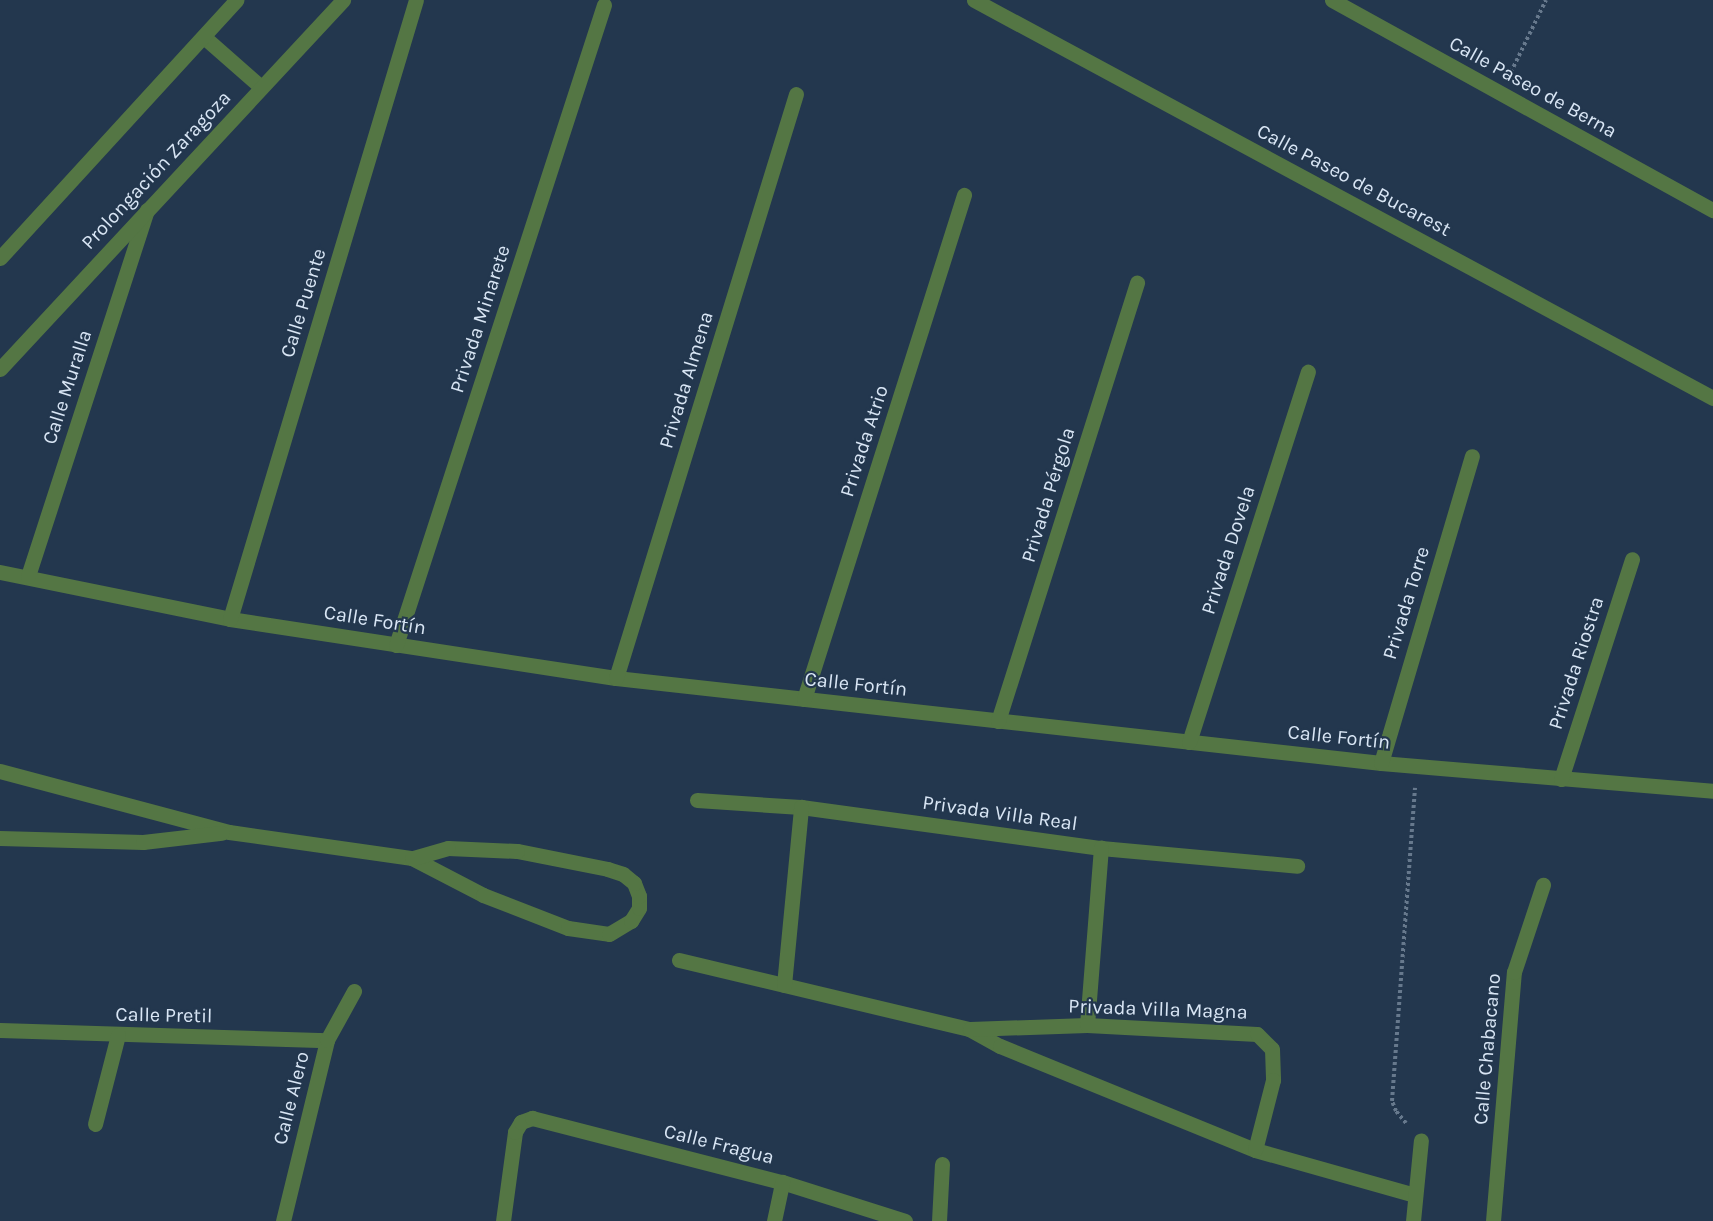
<!DOCTYPE html>
<html>
<head>
<meta charset="utf-8">
<style>
	body { margin:0 }
	#map { position:relative; width:1713px; height:1221px; overflow:hidden; background:#23374e; font-family:Karla,sans-serif }
	div>[style] { position:absolute }
	.path>* { height:4px; margin-top:-2px; transform-origin:0; background:repeating-linear-gradient(90deg,#67798d 0 3px,transparent 0 6px) }
	.service>* { height:15px; margin:-7.5px; padding:0 7.5px; transform-origin:7.5px; border-radius:7.5px; background:#547644 }
	.minor>* { height:15px; margin:-7.5px; padding:0 7.5px; transform-origin:7.5px; border-radius:7.5px; background:#547644 }
	.tertiary>* { height:15px; margin:-7.5px; padding:0 7.5px; transform-origin:7.5px; border-radius:7.5px; background:#547644 }
	span { translate:-50% -50%; white-space:nowrap; text-align:center; line-height:1.15; -webkit-text-stroke:4.5px #23374e; paint-order:stroke }
	.street-label { font-size:20px; color:#d9e6f5 }
</style>
</head>
<body>
<div id="map">
	<div class="path">
		<div style="left:1511px;top:72px;width:80px;rotate:-64.1deg"></div>
		<div style="left:1406px;top:1123px;width:16px;rotate:-130deg"></div>
		<div style="left:1396px;top:1111px;width:11px;rotate:-112deg"></div>
		<div style="left:1392px;top:1101px;width:314px;rotate:-85.8deg"></div>
	</div>
	<div class="service">
		<div style="left:1493px;top:1221px;width:250px;rotate:-85.2deg"></div>
		<div style="left:1514px;top:972px;width:92px;rotate:-71.6deg"></div>
	</div>
	<div class="minor">
		<div style="left:974px;top:0;width:839px;rotate:28.31deg"></div>
		<div style="left:1332px;top:0;width:435px;rotate:28.9deg"></div>
		<div style="left:0;top:572px;width:235px;rotate:11.5deg"></div>
		<div style="left:230px;top:619px;width:390px;rotate:8.7deg"></div>
		<div style="left:616px;top:678px;width:770px;rotate:6.34deg"></div>
		<div style="left:1381px;top:763px;width:333px;rotate:4.8deg"></div>
		<div style="left:28px;top:576px;width:385px;rotate:-72deg"></div>
		<div style="left:230px;top:619px;width:646px;rotate:-73.28deg"></div>
		<div style="left:396px;top:645px;width:673px;rotate:-72deg"></div>
		<div style="left:616px;top:678px;width:611px;rotate:-72.87deg"></div>
		<div style="left:804px;top:699px;width:529px;rotate:-72.39deg"></div>
		<div style="left:998px;top:721px;width:460px;rotate:-72.4deg"></div>
		<div style="left:1189px;top:742px;width:389px;rotate:-72.2deg"></div>
		<div style="left:1381px;top:763px;width:320px;rotate:-73.5deg"></div>
		<div style="left:0;top:771px;width:237px;rotate:14.9deg"></div>
		<div style="left:229px;top:832px;width:185px;rotate:8.1deg"></div>
		<div style="left:412px;top:858px;width:80px;rotate:27.5deg"></div>
		<div style="left:483px;top:895px;width:91px;rotate:21.2deg"></div>
		<div style="left:568px;top:928px;width:41px;rotate:8.3deg"></div>
		<div style="left:609px;top:934px;width:26px;rotate:-31deg"></div>
		<div style="left:631px;top:921px;width:15px;rotate:-58deg"></div>
		<div style="left:639px;top:908px;width:12px;rotate:-90deg"></div>
		<div style="left:639px;top:896px;width:14px;rotate:-111deg"></div>
		<div style="left:634px;top:883px;width:14px;rotate:-141deg"></div>
		<div style="left:623px;top:874px;width:16px;rotate:-162deg"></div>
		<div style="left:608px;top:869px;width:93px;rotate:-168.8deg"></div>
		<div style="left:517px;top:851px;width:69px;rotate:-177.5deg"></div>
		<div style="left:448px;top:848px;width:37px;rotate:164deg"></div>
		<div style="left:1561px;top:779px;width:231px;rotate:-72.1deg"></div>
		<div style="left:697px;top:800px;width:104px;rotate:3.9deg"></div>
		<div style="left:801px;top:807px;width:303px;rotate:7.8deg"></div>
		<div style="left:1101px;top:848px;width:197px;rotate:5.2deg"></div>
		<div style="left:0;top:838px;width:143px;rotate:1.6deg"></div>
		<div style="left:143px;top:842px;width:79px;rotate:-6.6deg"></div>
		<div style="left:679px;top:960px;width:298px;rotate:13.4deg"></div>
		<div style="left:969px;top:1029px;width:35px;rotate:29deg"></div>
		<div style="left:1000px;top:1046px;width:275px;rotate:22.2deg"></div>
		<div style="left:1255px;top:1150px;width:166px;rotate:15.7deg"></div>
		<div style="left:784px;top:985px;width:179px;rotate:-84.5deg"></div>
		<div style="left:1087px;top:1025px;width:178px;rotate:-85.5deg"></div>
		<div style="left:970px;top:1029px;width:117px;rotate:-2deg"></div>
		<div style="left:1087px;top:1025px;width:170px;rotate:3deg"></div>
		<div style="left:1257px;top:1034px;width:21px;rotate:45deg"></div>
		<div style="left:1272px;top:1049px;width:31px;rotate:88deg"></div>
		<div style="left:1273px;top:1080px;width:72px;rotate:104.4deg"></div>
		<div style="left:0;top:1030px;width:327px;rotate:1.8deg"></div>
		<div style="left:95px;top:1124px;width:92px;rotate:-75.5deg"></div>
		<div style="left:283px;top:1221px;width:186px;rotate:-76.3deg"></div>
		<div style="left:327px;top:1040px;width:56px;rotate:-61.1deg"></div>
		<div style="left:503px;top:1221px;width:90px;rotate:-82.3deg"></div>
		<div style="left:515px;top:1132px;width:12px;rotate:-59deg"></div>
		<div style="left:521px;top:1122px;width:12px;rotate:-20deg"></div>
		<div style="left:532px;top:1118px;width:258px;rotate:14.4deg"></div>
		<div style="left:782px;top:1182px;width:129px;rotate:17.6deg"></div>
		<div style="left:774px;top:1221px;width:40px;rotate:-78deg"></div>
		<div style="left:939px;top:1221px;width:57px;rotate:-87deg"></div>
		<div style="left:1413px;top:1221px;width:81px;rotate:-84.4deg"></div>
	</div>
	<div class="tertiary">
		<div style="left:204px;top:37px;width:76px;rotate:41.3deg"></div>
		<div style="left:0;top:258px;width:350px;rotate:-47.5deg"></div>
		<div style="left:0;top:369px;width:504px;rotate:-47.09deg"></div>
	</div>
	<div class="street-label">
		<span style="left:1533px;top:87px;rotate:29deg">Calle Paseo de Berna</span>
		<span style="left:156px;top:170px;rotate:-47deg">Prolongación Zaragoza</span>
		<span style="left:1354px;top:180px;rotate:28deg">Calle Paseo de Bucarest</span>
		<span style="left:303px;top:303px;rotate:-73deg">Calle Puente</span>
		<span style="left:480px;top:319px;rotate:-72deg">Privada Minarete</span>
		<span style="left:686px;top:380px;rotate:-73deg">Privada Almena</span>
		<span style="left:67px;top:387px;rotate:-72deg">Calle Muralla</span>
		<span style="left:864px;top:441px;rotate:-72deg">Privada Atrio</span>
		<span style="left:1048px;top:495px;rotate:-73deg">Privada Pérgola</span>
		<span style="left:1228px;top:550px;rotate:-72deg">Privada Dovela</span>
		<span style="left:1406px;top:603px;rotate:-73deg">Privada Torre</span>
		<span style="left:375px;top:620px;rotate:9deg">Calle Fortín</span>
		<span style="left:1576px;top:663px;rotate:-72deg">Privada Riostra</span>
		<span style="left:856px;top:684px;rotate:6deg">Calle Fortín</span>
		<span style="left:1339px;top:737px;rotate:6deg">Calle Fortín</span>
		<span style="left:1000px;top:813px;rotate:8deg">Privada Villa Real</span>
		<span style="left:1158px;top:1009px;rotate:2deg">Privada Villa Magna</span>
		<span style="left:164px;top:1015px;rotate:1deg">Calle Pretil</span>
		<span style="left:1487px;top:1049px;rotate:-85deg">Calle Chabacano</span>
		<span style="left:291px;top:1098px;rotate:-76deg">Calle Alero</span>
		<span style="left:719px;top:1144px;rotate:14deg">Calle Fragua</span>
	</div>
</div>
</body>
</html>
